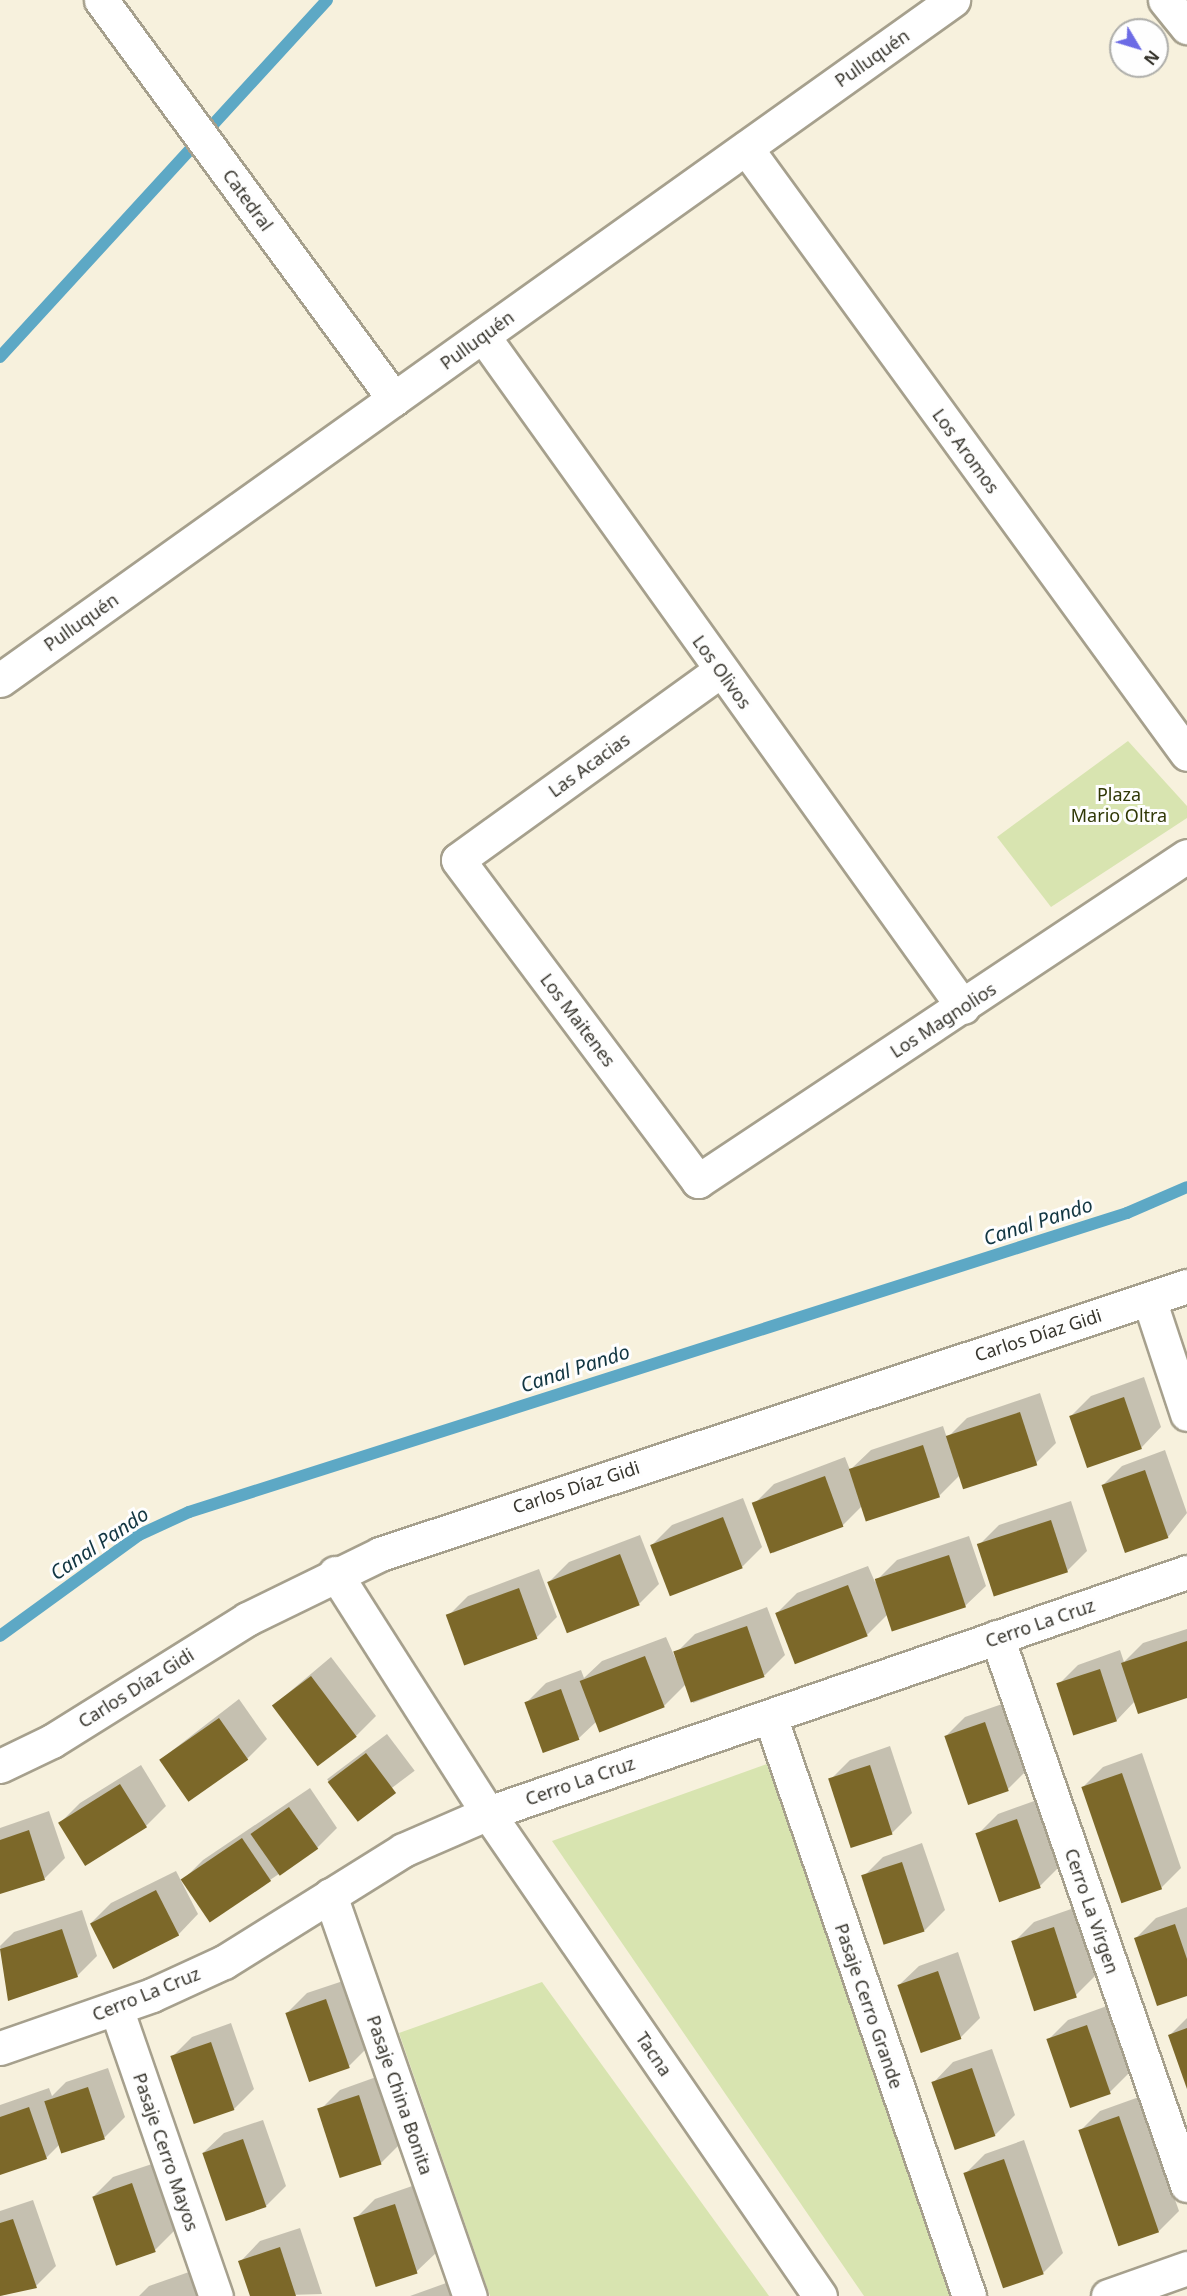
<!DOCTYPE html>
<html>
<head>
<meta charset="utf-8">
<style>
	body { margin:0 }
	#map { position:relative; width:1187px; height:2296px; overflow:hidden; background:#f7f1dd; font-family:"Noto Sans",sans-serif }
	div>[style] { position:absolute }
	.green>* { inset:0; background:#d8e4b0 }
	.shadow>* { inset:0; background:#0003; transform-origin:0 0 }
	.stream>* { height:12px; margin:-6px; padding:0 6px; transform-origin:6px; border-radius:6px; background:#5da8c5 }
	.building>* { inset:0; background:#7c6829; transform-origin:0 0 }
	.roads { filter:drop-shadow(2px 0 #a6a08d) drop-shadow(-2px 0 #a6a08d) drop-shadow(0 2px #a6a08d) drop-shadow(0 -2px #a6a08d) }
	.street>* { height:33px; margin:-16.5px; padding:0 16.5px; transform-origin:16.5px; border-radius:16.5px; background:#fff }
	.secondary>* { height:33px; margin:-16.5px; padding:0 16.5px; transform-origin:16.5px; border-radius:16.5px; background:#fff }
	span { translate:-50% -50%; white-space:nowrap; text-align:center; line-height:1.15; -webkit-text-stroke:6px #fefefe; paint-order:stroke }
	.street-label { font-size:18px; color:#37352d }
	.park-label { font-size:18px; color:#303806 }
	.water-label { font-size:20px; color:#123642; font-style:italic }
	.north { position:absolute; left:1109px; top:18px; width:60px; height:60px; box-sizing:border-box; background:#fefefe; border:2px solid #aeaeaa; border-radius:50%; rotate:128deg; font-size:16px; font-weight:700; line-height:24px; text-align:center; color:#37352d }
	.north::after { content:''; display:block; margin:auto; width:21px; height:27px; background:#6c6be5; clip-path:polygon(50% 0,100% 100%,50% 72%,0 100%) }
</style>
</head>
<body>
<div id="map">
	<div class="green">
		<div style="clip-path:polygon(1128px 741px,1187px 806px,1187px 818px,1051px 907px,997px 837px)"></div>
		<div style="clip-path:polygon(767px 1764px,951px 2296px,864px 2296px,552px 1841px)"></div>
		<div style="clip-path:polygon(542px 1982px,769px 2296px,490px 2296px,399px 2033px)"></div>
	</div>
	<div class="shadow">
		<div style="clip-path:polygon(1144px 1377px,1161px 1427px,1141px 1448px,1071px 1416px,1091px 1396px)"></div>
		<div style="clip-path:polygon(1040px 1393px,1056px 1443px,1036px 1463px,960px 1475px,939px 1496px,862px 1506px,843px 1525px,773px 1553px,754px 1504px,774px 1484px,845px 1457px,850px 1470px,871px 1450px,943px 1426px,947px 1438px,967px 1418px)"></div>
		<div style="clip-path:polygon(1165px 1450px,1187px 1513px,1168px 1537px,1102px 1486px,1122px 1466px)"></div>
		<div style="clip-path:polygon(743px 1498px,762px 1547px,742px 1567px,652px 1545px,672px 1525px)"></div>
		<div style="clip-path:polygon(1071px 1501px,1087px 1551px,1067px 1571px,979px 1545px,999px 1525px)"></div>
		<div style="clip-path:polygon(640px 1535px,659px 1584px,639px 1604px,549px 1582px,569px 1562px)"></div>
		<div style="clip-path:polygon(969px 1536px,986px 1586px,965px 1606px,888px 1614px,867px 1635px,777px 1613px,797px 1593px,868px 1566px,875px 1582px,897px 1560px)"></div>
		<div style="clip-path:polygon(539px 1569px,557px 1617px,537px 1637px,448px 1616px,468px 1596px)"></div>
		<div style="clip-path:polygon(767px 1607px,785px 1655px,765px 1675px,693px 1703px,686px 1684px,664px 1706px,597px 1721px,579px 1738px,526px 1703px,546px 1683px,581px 1670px,584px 1678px,602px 1661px,666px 1637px,684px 1678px,675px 1654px,695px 1634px)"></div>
		<div style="clip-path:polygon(1187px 1629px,1187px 1697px,1135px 1701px,1117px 1720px,1058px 1685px,1078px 1665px,1120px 1650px,1124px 1662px,1143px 1643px)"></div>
		<div style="clip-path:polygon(331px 1657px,376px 1716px,356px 1736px,274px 1705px)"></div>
		<div style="clip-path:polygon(239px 1699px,267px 1739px,247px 1759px,160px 1760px)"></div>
		<div style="clip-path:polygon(1005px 1703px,1028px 1769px,1008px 1789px,945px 1737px,965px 1717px)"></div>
		<div style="left:387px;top:1734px;width:46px;height:75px;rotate:53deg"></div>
		<div style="clip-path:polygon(890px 1746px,912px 1813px,892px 1833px,830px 1780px,850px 1760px)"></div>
		<div style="clip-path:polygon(1142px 1753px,1181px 1868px,1161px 1888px,1083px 1787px,1103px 1767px)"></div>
		<div style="clip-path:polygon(141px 1765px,166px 1806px,146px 1826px,60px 1823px,80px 1803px)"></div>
		<div style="clip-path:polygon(310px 1788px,337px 1828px,317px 1848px,270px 1880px,183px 1880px,203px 1860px)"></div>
		<div style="clip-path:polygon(1037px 1800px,1060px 1866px,1040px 1886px,978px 1834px,998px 1814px)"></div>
		<div style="clip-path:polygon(49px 1811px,65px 1858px,45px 1878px,0 1893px,0 1828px)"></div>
		<div style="clip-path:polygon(922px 1843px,945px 1910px,925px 1930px,885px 1943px,863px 1877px,883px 1857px)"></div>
		<div style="clip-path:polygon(176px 1871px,198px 1914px,178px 1935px,91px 1923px,111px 1903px)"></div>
		<div style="clip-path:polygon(1187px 1907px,1187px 1994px,1136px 1938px,1156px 1918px)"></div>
		<div style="clip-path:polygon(1074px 1908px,1096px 1975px,1076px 1995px,1014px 1942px,1034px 1922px)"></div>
		<div style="clip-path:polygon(82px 1910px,97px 1956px,77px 1976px,9px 1999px,0 1946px,14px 1932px)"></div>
		<div style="clip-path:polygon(958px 1952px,980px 2018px,960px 2038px,898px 1986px,919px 1966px)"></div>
		<div style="clip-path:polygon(346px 1980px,369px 2046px,349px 2066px,287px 2013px,307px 1993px)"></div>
		<div style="clip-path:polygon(1107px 2006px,1130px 2072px,1110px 2092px,1048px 2040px,1068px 2020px)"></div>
		<div style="clip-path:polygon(1187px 2018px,1187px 2085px,1170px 2035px)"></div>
		<div style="clip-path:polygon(231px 2023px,254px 2089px,234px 2109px,172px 2057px,192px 2037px)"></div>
		<div style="clip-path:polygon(992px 2049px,1015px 2115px,995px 2135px,933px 2083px,953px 2062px)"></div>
		<div style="clip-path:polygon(108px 2068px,125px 2117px,105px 2137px,62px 2152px,60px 2144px,46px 2158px,0 2173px,0 2105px,49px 2088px,52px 2096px,66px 2082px)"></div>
		<div style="clip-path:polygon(379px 2076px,401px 2143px,381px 2163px,320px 2110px,340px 2090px)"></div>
		<div style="clip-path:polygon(1139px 2097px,1179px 2211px,1159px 2231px,1080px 2131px,1100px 2111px)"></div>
		<div style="clip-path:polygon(263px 2120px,286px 2186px,266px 2206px,203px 2153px,224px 2133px)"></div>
		<div style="clip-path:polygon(1024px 2140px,1063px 2253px,1043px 2273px,965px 2174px,985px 2154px)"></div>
		<div style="clip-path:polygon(152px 2164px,175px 2230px,155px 2250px,93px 2197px,113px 2177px)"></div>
		<div style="clip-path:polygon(415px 2185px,438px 2251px,417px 2271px,378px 2285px,355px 2219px,375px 2199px)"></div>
		<div style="clip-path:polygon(33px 2200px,56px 2266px,36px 2286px,0 2296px,0 2211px)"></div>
		<div style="clip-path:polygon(300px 2228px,322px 2294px,252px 2296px,240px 2262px,260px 2241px)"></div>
		<div style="clip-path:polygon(189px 2272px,197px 2296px,139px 2296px,149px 2286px)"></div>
		<div style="clip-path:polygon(449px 2282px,454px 2296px,410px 2296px)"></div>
	</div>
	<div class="stream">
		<div style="left:0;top:357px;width:484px;rotate:-47.5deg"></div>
		<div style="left:0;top:1636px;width:172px;rotate:-36deg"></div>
		<div style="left:139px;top:1535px;width:55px;rotate:-24.7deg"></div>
		<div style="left:189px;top:1512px;width:985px;rotate:-17.68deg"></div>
		<div style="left:1127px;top:1213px;width:65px;rotate:-23.4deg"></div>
	</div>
	<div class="building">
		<div style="left:1124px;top:1397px;width:55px;height:58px;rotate:71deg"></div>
		<div style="left:1020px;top:1412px;width:56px;height:78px;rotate:72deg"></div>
		<div style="left:923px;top:1445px;width:55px;height:78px;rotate:72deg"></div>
		<div style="left:1145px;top:1470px;width:72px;height:46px;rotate:71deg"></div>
		<div style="left:825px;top:1476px;width:54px;height:78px;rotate:70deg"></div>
		<div style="left:723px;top:1517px;width:55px;height:78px;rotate:69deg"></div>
		<div style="left:1051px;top:1520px;width:55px;height:78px;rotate:72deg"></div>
		<div style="left:620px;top:1554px;width:55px;height:78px;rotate:69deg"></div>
		<div style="left:949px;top:1555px;width:55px;height:78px;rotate:72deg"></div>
		<div style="left:848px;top:1585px;width:55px;height:78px;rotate:69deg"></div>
		<div style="left:519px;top:1588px;width:54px;height:78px;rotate:70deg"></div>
		<div style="left:747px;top:1626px;width:54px;height:78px;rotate:71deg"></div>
		<div style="clip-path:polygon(1187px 1641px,1187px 1698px,1138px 1714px,1121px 1663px)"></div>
		<div style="left:645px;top:1656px;width:55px;height:70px;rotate:69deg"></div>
		<div style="left:1100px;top:1669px;width:55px;height:46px;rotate:72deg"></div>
		<div style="left:311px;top:1676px;width:76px;height:49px;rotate:53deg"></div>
		<div style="left:561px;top:1689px;width:54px;height:39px;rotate:70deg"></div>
		<div style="left:219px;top:1718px;width:51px;height:73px;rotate:55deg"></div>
		<div style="left:985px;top:1722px;width:73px;height:43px;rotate:71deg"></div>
		<div style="left:366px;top:1753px;width:50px;height:48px;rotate:53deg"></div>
		<div style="left:870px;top:1765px;width:73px;height:44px;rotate:72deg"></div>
		<div style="left:1122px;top:1773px;width:123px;height:43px;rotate:71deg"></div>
		<div style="left:120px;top:1784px;width:51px;height:73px;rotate:58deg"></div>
		<div style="left:289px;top:1807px;width:51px;height:47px;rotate:55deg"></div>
		<div style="left:1017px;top:1819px;width:73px;height:44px;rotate:71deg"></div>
		<div style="clip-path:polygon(29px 1830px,45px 1880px,0 1894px,0 1840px)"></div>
		<div style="left:242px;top:1838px;width:52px;height:74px;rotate:56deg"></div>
		<div style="left:902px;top:1862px;width:73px;height:43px;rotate:72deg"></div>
		<div style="left:156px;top:1890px;width:51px;height:74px;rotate:63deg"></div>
		<div style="clip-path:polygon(1175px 1924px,1187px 1959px,1187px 1996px,1157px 2006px,1134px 1938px)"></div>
		<div style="left:1054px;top:1927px;width:74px;height:45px;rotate:72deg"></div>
		<div style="clip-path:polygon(62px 1929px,78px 1977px,8px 2001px,0 1949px)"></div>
		<div style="left:938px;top:1971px;width:72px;height:43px;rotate:71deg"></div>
		<div style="left:326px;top:1999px;width:73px;height:43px;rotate:71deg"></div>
		<div style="left:1087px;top:2025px;width:73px;height:43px;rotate:71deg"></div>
		<div style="clip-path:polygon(1187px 2028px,1187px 2089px,1168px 2035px)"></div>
		<div style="left:211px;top:2042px;width:72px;height:43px;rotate:71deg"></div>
		<div style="left:972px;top:2068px;width:72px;height:43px;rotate:71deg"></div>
		<div style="left:88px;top:2087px;width:55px;height:46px;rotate:72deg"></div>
		<div style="left:359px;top:2095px;width:73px;height:44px;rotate:72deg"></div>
		<div style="clip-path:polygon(29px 2107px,47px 2159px,0 2175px,0 2117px)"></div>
		<div style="left:1119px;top:2116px;width:123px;height:43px;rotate:71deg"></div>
		<div style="left:243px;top:2139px;width:72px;height:43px;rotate:71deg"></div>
		<div style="left:1004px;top:2159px;width:122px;height:43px;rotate:71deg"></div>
		<div style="left:132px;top:2183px;width:73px;height:42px;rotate:71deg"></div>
		<div style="left:395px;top:2204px;width:73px;height:44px;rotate:72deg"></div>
		<div style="clip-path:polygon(13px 2219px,37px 2288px,0 2296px,0 2223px)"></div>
		<div style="clip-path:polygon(280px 2247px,296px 2296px,250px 2296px,238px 2261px)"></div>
	</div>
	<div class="roads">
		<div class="street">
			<div style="left:101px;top:0;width:495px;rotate:53.7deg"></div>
			<div style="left:1165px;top:0;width:35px;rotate:51deg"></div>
			<div style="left:746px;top:148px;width:749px;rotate:53.96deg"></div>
			<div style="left:483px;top:336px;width:825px;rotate:54.42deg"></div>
			<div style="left:721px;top:670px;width:324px;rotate:144.2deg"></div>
			<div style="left:458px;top:860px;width:401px;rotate:53.2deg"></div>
			<div style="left:698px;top:1181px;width:587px;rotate:-33.61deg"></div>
			<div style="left:1149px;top:1299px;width:121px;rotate:71.7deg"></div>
			<div style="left:335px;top:1573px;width:285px;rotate:57.5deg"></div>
			<div style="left:488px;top:1813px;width:586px;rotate:55.5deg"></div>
			<div style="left:997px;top:1637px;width:580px;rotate:70.88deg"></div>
			<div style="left:770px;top:1716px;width:613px;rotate:71.06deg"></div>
			<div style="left:0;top:1766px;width:58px;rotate:-25.7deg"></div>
			<div style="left:52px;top:1741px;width:230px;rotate:-32deg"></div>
			<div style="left:247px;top:1619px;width:148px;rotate:-26deg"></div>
			<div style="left:380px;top:1554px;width:850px;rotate:-18.37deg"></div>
			<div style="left:330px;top:1895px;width:425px;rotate:70.8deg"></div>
			<div style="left:116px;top:2008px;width:305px;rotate:70.9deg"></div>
			<div style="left:0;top:2048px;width:161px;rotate:-19.2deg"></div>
			<div style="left:152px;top:1995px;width:79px;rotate:-24.6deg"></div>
			<div style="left:224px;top:1962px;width:211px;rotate:-32deg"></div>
			<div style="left:403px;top:1850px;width:93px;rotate:-23.5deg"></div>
			<div style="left:488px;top:1813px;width:739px;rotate:-19.02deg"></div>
			<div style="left:1108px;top:2296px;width:84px;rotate:-19.5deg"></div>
		</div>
		<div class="secondary">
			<div style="left:0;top:680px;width:1171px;rotate:-35.51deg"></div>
		</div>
	</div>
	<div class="street-label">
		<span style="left:872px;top:58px;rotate:-35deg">Pulluquén</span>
		<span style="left:248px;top:200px;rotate:54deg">Catedral</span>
		<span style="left:477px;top:340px;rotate:-36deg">Pulluquén</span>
		<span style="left:966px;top:451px;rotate:54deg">Los Aromos</span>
		<span style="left:81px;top:622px;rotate:-35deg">Pulluquén</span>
		<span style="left:722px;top:672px;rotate:54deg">Los Olivos</span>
		<span style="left:589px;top:765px;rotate:-36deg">Las Acacias</span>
		<span style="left:578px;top:1020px;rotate:53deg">Los Maitenes</span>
		<span style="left:943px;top:1020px;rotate:-33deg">Los Magnolios</span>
		<span style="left:1038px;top:1335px;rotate:-18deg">Carlos Díaz Gidi</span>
		<span style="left:576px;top:1487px;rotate:-18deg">Carlos Díaz Gidi</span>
		<span style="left:1040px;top:1623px;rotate:-19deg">Cerro La Cruz</span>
		<span style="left:136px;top:1688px;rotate:-32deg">Carlos Díaz Gidi</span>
		<span style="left:580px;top:1781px;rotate:-19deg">Cerro La Cruz</span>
		<span style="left:1092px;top:1911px;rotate:71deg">Cerro La Virgen</span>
		<span style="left:146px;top:1994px;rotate:-22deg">Cerro La Cruz</span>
		<span style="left:869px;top:2006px;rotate:71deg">Pasaje Cerro Grande</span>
		<span style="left:654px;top:2054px;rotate:56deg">Tacna</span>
		<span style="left:400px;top:2095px;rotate:71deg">Pasaje China Bonita</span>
		<span style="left:166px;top:2152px;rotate:71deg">Pasaje Cerro Mayos</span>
	</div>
	<div class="park-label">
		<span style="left:1119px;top:805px">Plaza<br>Mario Oltra</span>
	</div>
	<div class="water-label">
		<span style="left:1038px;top:1221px;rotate:-18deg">Canal Pando</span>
		<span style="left:575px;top:1368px;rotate:-18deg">Canal Pando</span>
		<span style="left:99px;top:1543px;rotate:-34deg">Canal Pando</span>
	</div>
	<div class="north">N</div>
</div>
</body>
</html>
